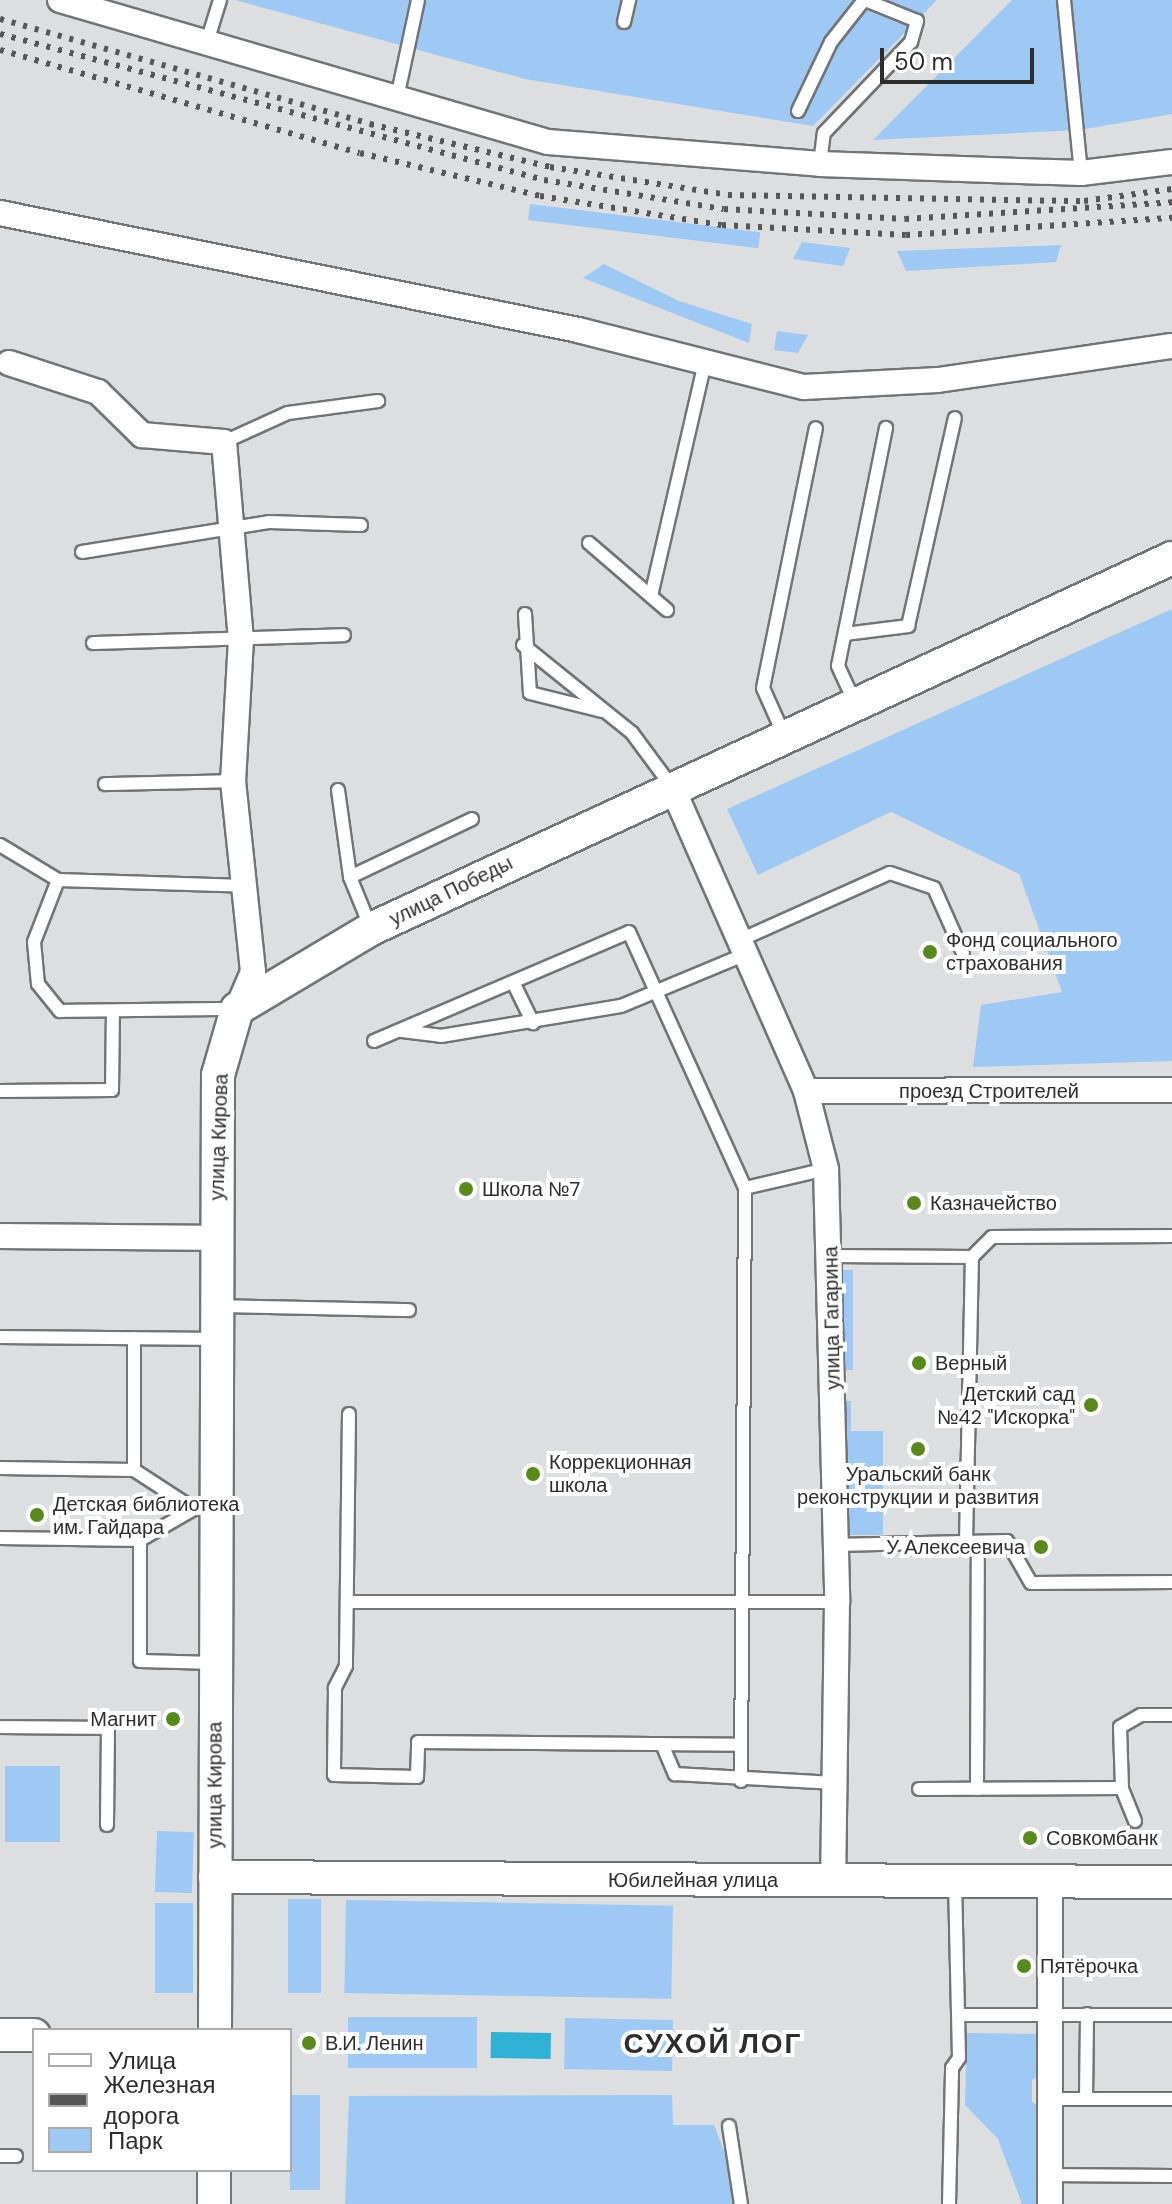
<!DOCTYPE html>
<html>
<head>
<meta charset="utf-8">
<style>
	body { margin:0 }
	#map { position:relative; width:1172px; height:2204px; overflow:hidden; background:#dddee0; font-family:"DM Sans",sans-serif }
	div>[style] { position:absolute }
	.green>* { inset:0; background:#9ec9f4; transform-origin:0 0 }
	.water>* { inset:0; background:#2eb1d5; transform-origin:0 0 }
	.roads { filter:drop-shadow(2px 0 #737475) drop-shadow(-2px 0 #737475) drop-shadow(0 2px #737475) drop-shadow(0 -2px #737475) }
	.lane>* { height:12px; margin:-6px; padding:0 6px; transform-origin:6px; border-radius:6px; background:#fff }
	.street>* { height:24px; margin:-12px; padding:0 12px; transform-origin:12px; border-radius:12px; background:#fff }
	.secondary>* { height:32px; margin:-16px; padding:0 16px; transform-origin:16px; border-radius:16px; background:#fff }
	.rail>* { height:6px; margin-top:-3px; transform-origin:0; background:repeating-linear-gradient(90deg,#565657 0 4px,transparent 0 12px) }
	.dots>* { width:22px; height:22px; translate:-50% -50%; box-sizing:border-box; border:4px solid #fff; border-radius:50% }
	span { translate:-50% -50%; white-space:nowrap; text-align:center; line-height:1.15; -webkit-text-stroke:8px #fff; paint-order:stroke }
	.street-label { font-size:20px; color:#2d2d2e }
	.poi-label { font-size:20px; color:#2d2d2e }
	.left { translate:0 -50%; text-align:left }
	.right { translate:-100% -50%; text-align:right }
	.district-label { font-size:28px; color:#2e2e2f; font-weight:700; letter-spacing:2px }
	.legend { position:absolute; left:32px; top:2028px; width:260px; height:144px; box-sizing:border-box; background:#fff; border:2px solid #ababab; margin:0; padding:10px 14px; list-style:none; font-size:24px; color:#2d2d2e }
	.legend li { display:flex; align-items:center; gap:16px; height:40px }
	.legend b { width:40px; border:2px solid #ababab }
	.scale { position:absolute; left:880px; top:48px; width:154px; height:36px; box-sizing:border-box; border:4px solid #2d2d2e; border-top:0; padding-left:10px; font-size:24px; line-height:28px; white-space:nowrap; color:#2d2d2e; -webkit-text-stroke:6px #fff; paint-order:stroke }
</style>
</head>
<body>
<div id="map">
	<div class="green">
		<div style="clip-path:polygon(235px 0,937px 0,813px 126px,525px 79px)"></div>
		<div style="clip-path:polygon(1012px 0,1172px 0,1172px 114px,1080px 130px,873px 140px)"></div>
		<div style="left:530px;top:204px;width:232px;height:16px;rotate:7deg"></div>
		<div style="clip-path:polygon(802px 242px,850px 248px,843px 266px,793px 259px)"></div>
		<div style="clip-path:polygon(1061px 245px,1056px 262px,906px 271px,897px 251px)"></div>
		<div style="clip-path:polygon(604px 264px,679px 301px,752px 324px,749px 343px,583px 278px)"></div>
		<div style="clip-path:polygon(777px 331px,808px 335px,798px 353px,774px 350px)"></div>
		<div style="clip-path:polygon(1172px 609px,1172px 1061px,973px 1067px,981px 1005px,1062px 992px,1019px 874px,891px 812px,758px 875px,727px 809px)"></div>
		<div style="left:842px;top:1270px;width:11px;height:100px"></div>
		<div style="clip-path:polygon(841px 1401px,851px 1401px,851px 1431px,883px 1431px,883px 1535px,840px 1535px)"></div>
		<div style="left:60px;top:1766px;width:76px;height:55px;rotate:90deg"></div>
		<div style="left:157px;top:1831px;width:37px;height:61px;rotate:2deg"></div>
		<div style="left:288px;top:1899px;width:33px;height:94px"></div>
		<div style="left:346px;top:1900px;width:327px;height:93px;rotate:1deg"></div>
		<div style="left:155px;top:1903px;width:38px;height:90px"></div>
		<div style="left:348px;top:2017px;width:129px;height:51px"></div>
		<div style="left:565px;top:2018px;width:108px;height:51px;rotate:1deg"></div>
		<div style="clip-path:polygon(967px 2033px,1042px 2034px,1042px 2075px,1032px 2080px,1032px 2102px,1042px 2108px,1042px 2204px,1022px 2204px,998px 2139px,965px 2105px)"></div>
		<div style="left:290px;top:2095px;width:30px;height:95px"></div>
		<div style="clip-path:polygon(672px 2095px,673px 2125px,714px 2125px,732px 2172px,732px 2204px,345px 2204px,349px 2096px)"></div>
	</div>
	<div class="water">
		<div style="left:491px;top:2032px;width:60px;height:26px;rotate:1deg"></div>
	</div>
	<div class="roads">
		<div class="lane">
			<div style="left:1064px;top:0;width:174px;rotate:84.4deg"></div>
			<div style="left:624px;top:22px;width:23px;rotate:-77deg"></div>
			<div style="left:207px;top:42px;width:44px;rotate:-72.8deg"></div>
			<div style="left:397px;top:98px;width:100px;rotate:-77.9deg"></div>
			<div style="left:798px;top:111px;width:76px;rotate:-64.4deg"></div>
			<div style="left:831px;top:42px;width:53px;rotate:-51.8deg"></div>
			<div style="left:820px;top:164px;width:31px;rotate:-83deg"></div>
			<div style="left:824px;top:133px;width:126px;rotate:-46.3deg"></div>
			<div style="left:911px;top:42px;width:22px;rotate:-74deg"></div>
			<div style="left:917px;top:21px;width:56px;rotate:-158deg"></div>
			<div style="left:224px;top:442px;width:70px;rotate:-24.4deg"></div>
			<div style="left:288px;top:413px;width:91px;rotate:-7.6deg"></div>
			<div style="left:589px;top:543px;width:103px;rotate:40.7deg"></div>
			<div style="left:82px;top:552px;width:189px;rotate:-9.1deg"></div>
			<div style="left:269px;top:522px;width:92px;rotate:1.9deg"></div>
			<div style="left:651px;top:596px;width:236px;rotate:-77deg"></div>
			<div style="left:525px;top:614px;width:79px;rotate:86.4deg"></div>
			<div style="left:530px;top:693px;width:74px;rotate:14deg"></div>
			<div style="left:845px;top:634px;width:64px;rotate:-7.2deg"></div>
			<div style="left:908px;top:626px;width:213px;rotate:-77.3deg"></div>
			<div style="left:93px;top:643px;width:251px;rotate:-1.8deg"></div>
			<div style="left:523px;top:645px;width:140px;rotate:38.9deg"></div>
			<div style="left:632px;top:733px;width:67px;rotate:53.5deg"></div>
			<div style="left:855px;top:703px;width:41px;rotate:-114.7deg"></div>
			<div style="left:838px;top:666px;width:243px;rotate:-78.6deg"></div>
			<div style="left:784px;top:735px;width:51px;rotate:-114.1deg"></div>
			<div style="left:763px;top:688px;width:265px;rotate:-78.5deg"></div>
			<div style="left:105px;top:784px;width:128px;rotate:-1.3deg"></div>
			<div style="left:338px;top:790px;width:88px;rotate:82.1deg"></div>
			<div style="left:350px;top:877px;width:53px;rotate:67.8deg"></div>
			<div style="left:0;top:845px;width:68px;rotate:31.1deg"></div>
			<div style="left:58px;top:880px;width:187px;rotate:1.8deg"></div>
			<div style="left:350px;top:877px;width:135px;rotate:-25.4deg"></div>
			<div style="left:58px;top:880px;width:66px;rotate:111.2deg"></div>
			<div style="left:34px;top:942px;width:42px;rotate:84.6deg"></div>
			<div style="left:38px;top:984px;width:35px;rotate:51deg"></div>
			<div style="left:60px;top:1011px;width:175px;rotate:-0.7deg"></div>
			<div style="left:740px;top:940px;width:164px;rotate:-24.1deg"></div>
			<div style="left:890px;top:873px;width:46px;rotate:18.8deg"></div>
			<div style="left:934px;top:888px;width:71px;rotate:66deg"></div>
			<div style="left:513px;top:982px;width:46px;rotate:64deg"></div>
			<div style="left:402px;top:1031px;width:39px;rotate:7deg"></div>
			<div style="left:441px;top:1036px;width:182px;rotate:-9.5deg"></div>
			<div style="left:621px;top:1006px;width:135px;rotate:-22.6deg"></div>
			<div style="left:374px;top:1041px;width:277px;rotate:-23.1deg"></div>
			<div style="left:629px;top:932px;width:281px;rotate:65.6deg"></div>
			<div style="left:745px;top:1188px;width:593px;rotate:90.39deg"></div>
			<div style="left:0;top:1091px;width:112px;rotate:-0.5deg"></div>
			<div style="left:112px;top:1090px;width:78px;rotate:-89.3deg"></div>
			<div style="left:745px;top:1188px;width:83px;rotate:-13.2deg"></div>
			<div style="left:831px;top:1256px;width:141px;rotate:0.4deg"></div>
			<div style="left:972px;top:1257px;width:28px;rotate:-45deg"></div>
			<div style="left:992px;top:1237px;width:180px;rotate:-0.3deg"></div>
			<div style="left:217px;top:1306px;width:192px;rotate:1.2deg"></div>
			<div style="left:0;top:1337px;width:217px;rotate:0.5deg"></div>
			<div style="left:134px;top:1338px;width:132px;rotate:90deg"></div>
			<div style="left:349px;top:1414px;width:252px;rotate:90.7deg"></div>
			<div style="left:346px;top:1666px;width:25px;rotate:117deg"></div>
			<div style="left:335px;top:1688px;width:87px;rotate:90.7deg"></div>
			<div style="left:334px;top:1775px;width:83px;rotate:1.4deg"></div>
			<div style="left:417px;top:1777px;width:35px;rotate:-88deg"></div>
			<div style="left:418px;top:1742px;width:323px;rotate:0.5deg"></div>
			<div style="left:0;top:1468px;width:134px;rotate:0.9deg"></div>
			<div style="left:134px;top:1470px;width:72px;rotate:33deg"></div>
			<div style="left:194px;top:1509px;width:22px;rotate:-3deg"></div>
			<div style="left:0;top:1538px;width:140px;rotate:0.8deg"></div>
			<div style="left:140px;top:1540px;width:62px;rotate:-29.9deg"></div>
			<div style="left:140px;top:1540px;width:121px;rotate:90deg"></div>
			<div style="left:140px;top:1661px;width:76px;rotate:1.5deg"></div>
			<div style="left:966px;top:1542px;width:285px;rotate:-88.8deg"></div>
			<div style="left:836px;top:1545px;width:171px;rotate:-1.3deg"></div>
			<div style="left:1007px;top:1541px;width:48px;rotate:60.3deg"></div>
			<div style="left:1031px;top:1583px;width:141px;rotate:-0.4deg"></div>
			<div style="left:348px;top:1602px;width:489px"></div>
			<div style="left:0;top:1727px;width:108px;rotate:0.5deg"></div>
			<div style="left:108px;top:1728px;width:97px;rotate:90.6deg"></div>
			<div style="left:662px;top:1744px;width:33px;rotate:67deg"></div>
			<div style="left:675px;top:1774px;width:160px;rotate:3.2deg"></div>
			<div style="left:919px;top:1789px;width:203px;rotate:-0.3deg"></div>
			<div style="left:977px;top:1789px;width:247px;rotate:-89.8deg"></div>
			<div style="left:1135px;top:1821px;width:35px;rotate:-112deg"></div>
			<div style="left:1122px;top:1788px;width:61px;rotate:-91.9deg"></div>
			<div style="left:1120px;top:1727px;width:24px;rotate:-30deg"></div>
			<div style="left:1141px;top:1715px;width:31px"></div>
			<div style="left:959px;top:2015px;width:213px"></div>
			<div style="left:1049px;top:2099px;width:123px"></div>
			<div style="left:1086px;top:2099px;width:85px;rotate:-89.3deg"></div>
			<div style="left:729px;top:2126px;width:79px;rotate:81.3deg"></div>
			<div style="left:0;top:2156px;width:16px"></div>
			<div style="left:1049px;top:2175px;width:123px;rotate:0.5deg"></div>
			<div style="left:949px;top:2204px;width:136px;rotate:-88.7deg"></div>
			<div style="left:952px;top:2068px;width:12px;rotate:-55deg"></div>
			<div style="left:959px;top:2058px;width:175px;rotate:-91.3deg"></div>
		</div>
		<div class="street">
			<div style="left:60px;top:0;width:508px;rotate:16.22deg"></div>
			<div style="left:548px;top:142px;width:273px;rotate:4.6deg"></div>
			<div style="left:820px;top:164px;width:261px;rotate:2deg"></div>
			<div style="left:1081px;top:173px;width:92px;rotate:-6.9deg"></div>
			<div style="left:0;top:213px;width:590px;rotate:11.44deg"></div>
			<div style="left:578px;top:330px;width:233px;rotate:14.2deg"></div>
			<div style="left:804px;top:387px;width:134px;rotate:-3deg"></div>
			<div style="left:938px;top:380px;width:236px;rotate:-8.3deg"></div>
			<div style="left:9px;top:363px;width:94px;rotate:18deg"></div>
			<div style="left:98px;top:392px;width:62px;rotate:44.3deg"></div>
			<div style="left:142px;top:435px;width:82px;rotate:4.9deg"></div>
			<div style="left:224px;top:442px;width:198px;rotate:85.1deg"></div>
			<div style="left:241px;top:639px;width:142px;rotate:93.2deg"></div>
			<div style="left:233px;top:781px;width:192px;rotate:84deg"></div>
			<div style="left:253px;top:972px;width:40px;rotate:113.4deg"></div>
			<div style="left:672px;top:787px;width:332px;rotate:66.2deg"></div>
			<div style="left:806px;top:1091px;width:81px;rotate:75.6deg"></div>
			<div style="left:826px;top:1169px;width:433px;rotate:88.5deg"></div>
			<div style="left:837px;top:1602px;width:279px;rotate:90.8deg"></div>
			<div style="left:806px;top:1091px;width:366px;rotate:-0.2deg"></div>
			<div style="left:0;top:1236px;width:217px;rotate:0.5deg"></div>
			<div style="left:1050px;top:2204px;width:322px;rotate:-90deg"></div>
		</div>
		<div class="secondary">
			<div style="left:215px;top:1877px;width:957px;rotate:0.3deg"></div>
			<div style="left:215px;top:2030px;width:955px;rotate:-89.82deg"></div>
			<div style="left:218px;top:1075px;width:69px;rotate:-73.9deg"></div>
			<div style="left:237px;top:1009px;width:156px;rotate:-30.8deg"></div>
			<div style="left:371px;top:929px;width:883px;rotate:-24.85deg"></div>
			<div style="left:0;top:2035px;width:34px"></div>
			<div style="left:214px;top:2204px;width:34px;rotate:-90deg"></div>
		</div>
	</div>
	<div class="rail">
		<div style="left:0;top:19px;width:385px;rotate:15.8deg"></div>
		<div style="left:370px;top:124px;width:185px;rotate:13.4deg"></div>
		<div style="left:550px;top:167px;width:180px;rotate:8.9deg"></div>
		<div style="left:728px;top:195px;width:356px;rotate:1deg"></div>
		<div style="left:1084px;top:201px;width:89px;rotate:-7.8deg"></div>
		<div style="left:0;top:34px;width:563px;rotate:15.02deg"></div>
		<div style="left:544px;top:180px;width:182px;rotate:9.2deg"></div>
		<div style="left:724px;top:209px;width:181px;rotate:3.2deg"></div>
		<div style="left:905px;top:219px;width:268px;rotate:-3.6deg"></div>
		<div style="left:0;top:50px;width:374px;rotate:16deg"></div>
		<div style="left:360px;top:153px;width:185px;rotate:13.4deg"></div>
		<div style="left:540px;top:196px;width:184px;rotate:9.1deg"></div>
		<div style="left:722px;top:225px;width:184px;rotate:3.1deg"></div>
		<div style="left:906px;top:235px;width:267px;rotate:-3.7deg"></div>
	</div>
	<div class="dots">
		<div style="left:930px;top:952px;background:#5a891b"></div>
		<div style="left:466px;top:1189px;background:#5a891b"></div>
		<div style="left:914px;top:1203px;background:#5a891b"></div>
		<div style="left:919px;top:1363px;background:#5a891b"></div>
		<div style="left:1091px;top:1405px;background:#5a891b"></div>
		<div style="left:918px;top:1449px;background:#5a891b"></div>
		<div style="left:533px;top:1474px;background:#5a891b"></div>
		<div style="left:37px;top:1515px;background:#5a891b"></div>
		<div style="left:1041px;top:1547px;background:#5a891b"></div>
		<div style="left:173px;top:1719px;background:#5a891b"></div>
		<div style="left:1030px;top:1838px;background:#5a891b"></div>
		<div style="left:1024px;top:1966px;background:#5a891b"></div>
		<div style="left:309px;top:2043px;background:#5a891b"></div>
	</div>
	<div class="street-label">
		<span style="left:451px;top:891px;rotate:-26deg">улица Победы</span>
		<span style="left:989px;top:1091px">проезд Строителей</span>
		<span style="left:219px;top:1137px;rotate:-88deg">улица Кирова</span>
		<span style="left:832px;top:1318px;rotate:-91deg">улица Гагарина</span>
		<span style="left:215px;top:1785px;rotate:-90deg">улица Кирова</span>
		<span style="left:693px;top:1880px">Юбилейная улица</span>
	</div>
	<div class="poi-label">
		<span class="left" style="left:946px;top:952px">Фонд социального<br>страхования</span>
		<span class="left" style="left:482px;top:1189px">Школа №7</span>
		<span class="left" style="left:930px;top:1203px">Казначейство</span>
		<span class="left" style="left:935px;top:1363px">Верный</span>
		<span class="right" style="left:1075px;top:1406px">Детский сад<br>№42 "Искорка"</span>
		<span class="left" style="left:549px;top:1474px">Коррекционная<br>школа</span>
		<span style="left:918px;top:1486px">Уральский банк<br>реконструкции и развития</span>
		<span class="left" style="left:53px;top:1516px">Детская библиотека<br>им. Гайдара</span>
		<span class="right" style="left:1025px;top:1547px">У Алексеевича</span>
		<span class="right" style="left:157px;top:1719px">Магнит</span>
		<span class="left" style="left:1046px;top:1838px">Совкомбанк</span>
		<span class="left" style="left:1040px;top:1966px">Пятёрочка</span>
		<span class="left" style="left:325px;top:2043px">В.И. Ленин</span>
	</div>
	<div class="district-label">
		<span style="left:713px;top:2044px">СУХОЙ ЛОГ</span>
	</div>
	<ul class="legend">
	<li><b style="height:10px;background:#fff"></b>Улица</li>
	<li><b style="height:10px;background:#565657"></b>Железная дорога</li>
	<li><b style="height:22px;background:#9ec9f4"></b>Парк</li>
	</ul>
	<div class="scale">50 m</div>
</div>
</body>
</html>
